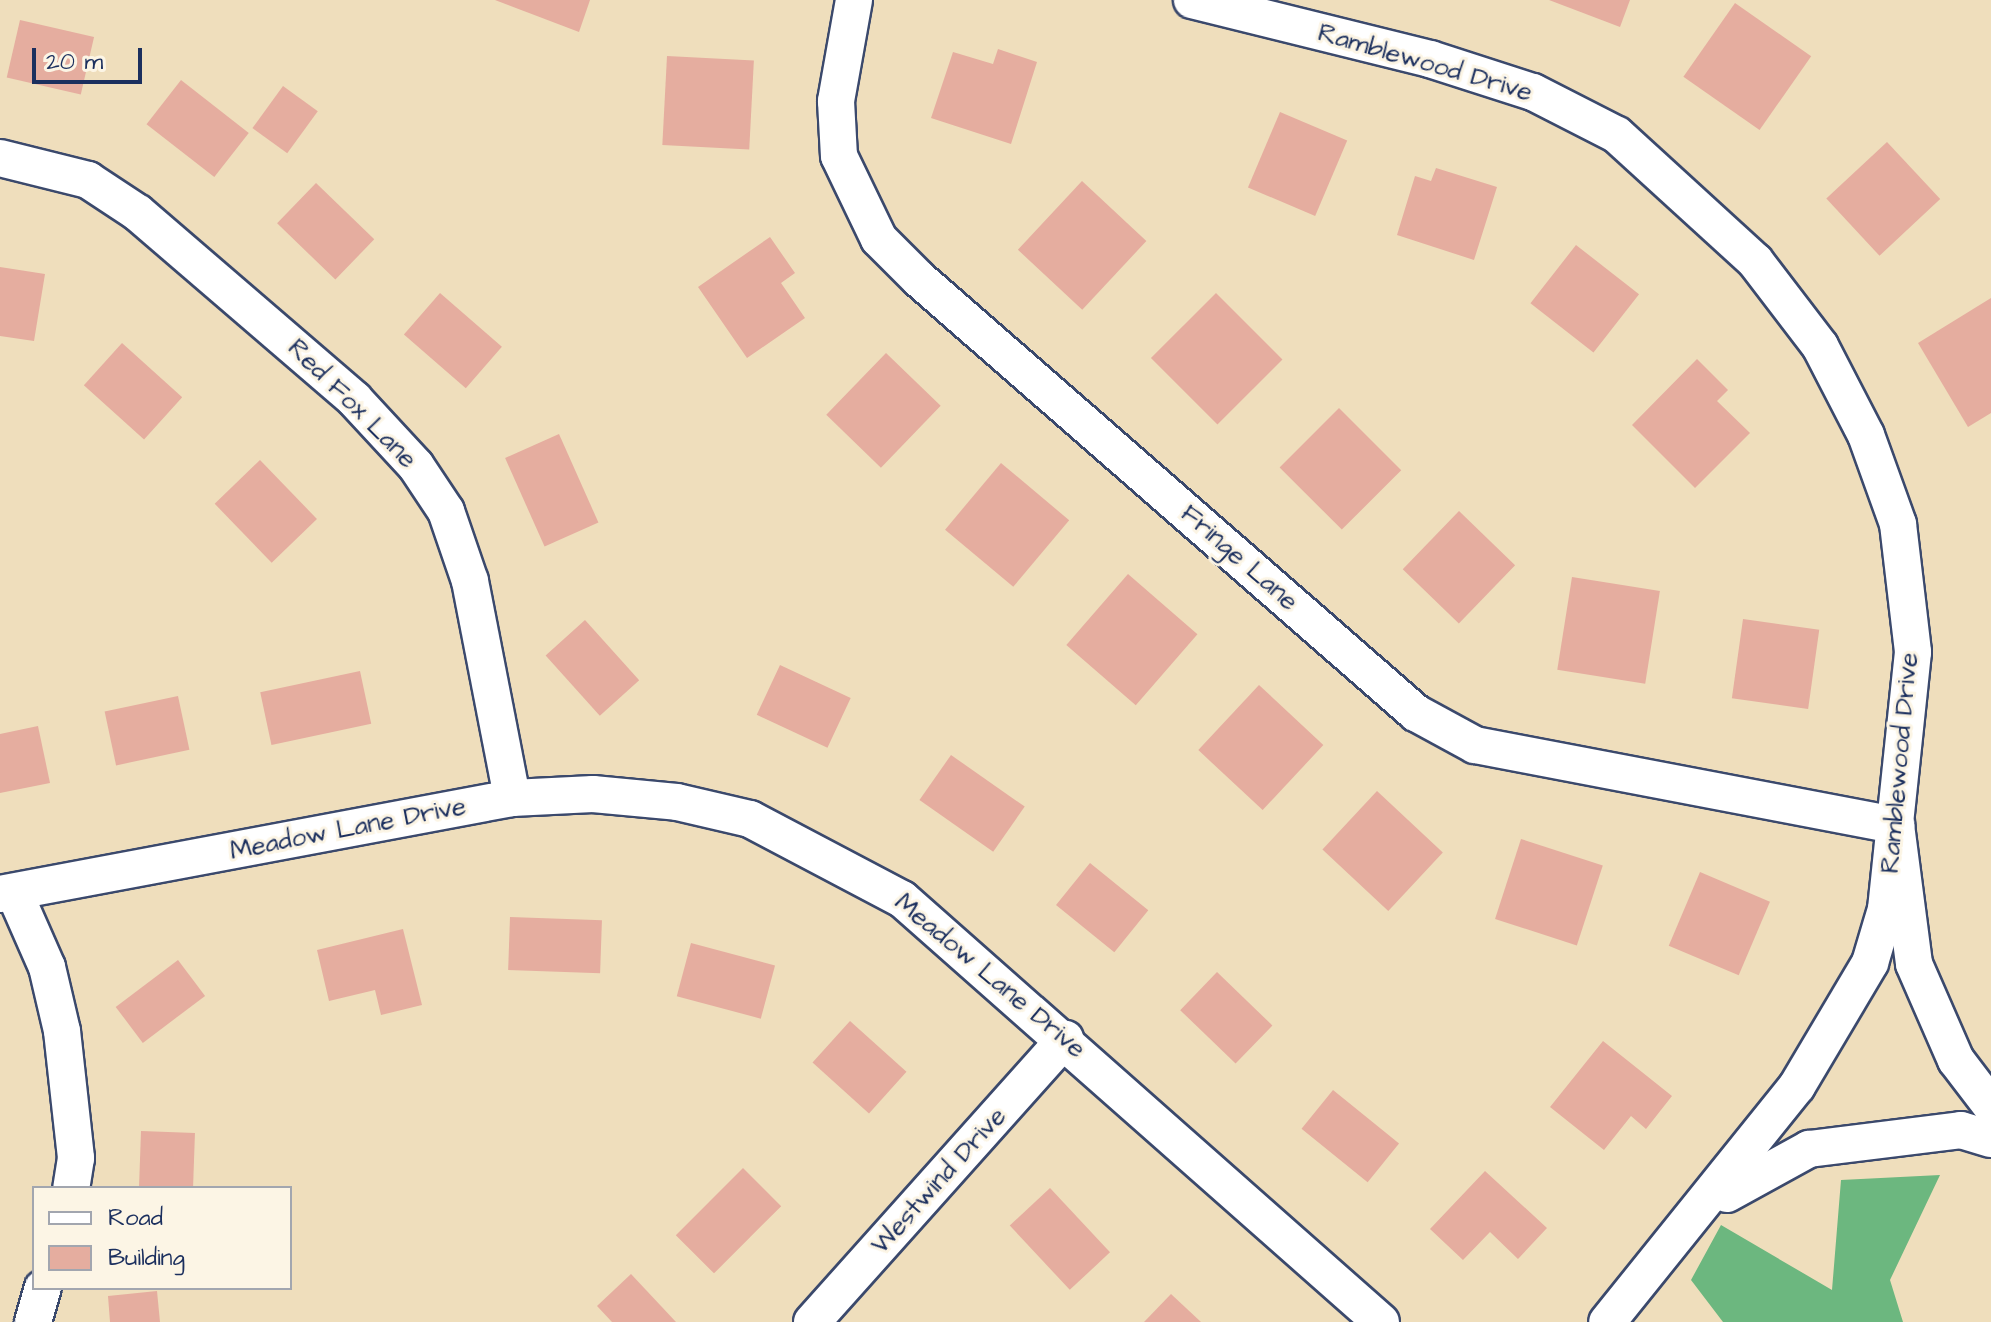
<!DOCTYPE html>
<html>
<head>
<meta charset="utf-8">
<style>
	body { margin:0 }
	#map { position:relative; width:1991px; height:1322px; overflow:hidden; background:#efdebc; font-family:"Architects Daughter",sans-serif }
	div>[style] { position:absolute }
	.forest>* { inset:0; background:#6cb77f }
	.building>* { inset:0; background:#e5ad9f; transform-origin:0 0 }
	.roads { filter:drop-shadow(2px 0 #3b496c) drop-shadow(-2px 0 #3b496c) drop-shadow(0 2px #3b496c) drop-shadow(0 -2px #3b496c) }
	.minor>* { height:36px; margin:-18px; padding:0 18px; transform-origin:18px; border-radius:18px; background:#fff }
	span { translate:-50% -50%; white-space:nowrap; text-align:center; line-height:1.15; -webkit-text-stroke:6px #fcf5e5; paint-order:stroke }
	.street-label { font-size:26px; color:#1b2f5e }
	.legend { position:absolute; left:32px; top:1186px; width:260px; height:104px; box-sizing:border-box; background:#fcf5e5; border:2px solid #a2a6af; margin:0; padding:10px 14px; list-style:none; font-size:24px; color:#1b2f5e }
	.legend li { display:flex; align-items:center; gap:16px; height:40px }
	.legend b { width:40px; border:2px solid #a2a6af }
	.scale { position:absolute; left:32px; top:48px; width:110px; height:36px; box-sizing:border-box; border:4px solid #1b2f5e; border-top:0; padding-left:10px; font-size:24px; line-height:28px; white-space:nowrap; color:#1b2f5e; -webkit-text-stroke:6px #fcf5e5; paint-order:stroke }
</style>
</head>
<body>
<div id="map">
	<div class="forest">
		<div style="clip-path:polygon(1940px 1175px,1890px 1280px,1903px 1322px,1723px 1322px,1691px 1280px,1721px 1225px,1832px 1290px,1841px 1180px)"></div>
	</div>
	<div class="building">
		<div style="clip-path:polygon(495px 0,590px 0,579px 32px)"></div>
		<div style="clip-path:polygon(1549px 0,1630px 0,1620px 27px)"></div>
		<div style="left:1735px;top:3px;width:93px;height:90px;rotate:35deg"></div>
		<div style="left:20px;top:20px;width:76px;height:59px;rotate:13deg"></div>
		<div style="clip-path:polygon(998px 49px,1037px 62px,1011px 144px,931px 118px,953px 52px,993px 64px)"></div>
		<div style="left:667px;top:56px;width:87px;height:89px;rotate:3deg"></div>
		<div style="left:181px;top:80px;width:86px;height:56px;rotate:38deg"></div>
		<div style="left:283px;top:86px;width:43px;height:52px;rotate:36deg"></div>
		<div style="left:1280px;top:112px;width:73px;height:82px;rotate:23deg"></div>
		<div style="left:1887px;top:142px;width:78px;height:83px;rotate:47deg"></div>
		<div style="clip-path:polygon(1436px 168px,1497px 187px,1474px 260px,1397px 235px,1415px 176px,1431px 181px)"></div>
		<div style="left:1082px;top:181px;width:88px;height:94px;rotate:43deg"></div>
		<div style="left:316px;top:183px;width:81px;height:56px;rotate:44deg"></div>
		<div style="clip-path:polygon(770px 237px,795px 273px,781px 283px,805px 318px,747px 358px,698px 287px)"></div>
		<div style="left:1576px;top:245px;width:80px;height:74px;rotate:38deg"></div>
		<div style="clip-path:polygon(0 267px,45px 274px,34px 341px,0 336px)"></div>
		<div style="left:440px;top:293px;width:82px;height:55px;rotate:41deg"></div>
		<div style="left:1216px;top:293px;width:94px;height:92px;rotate:45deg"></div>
		<div style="clip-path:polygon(1991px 298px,1991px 413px,1968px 427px,1918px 343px)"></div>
		<div style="left:122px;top:343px;width:81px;height:57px;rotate:42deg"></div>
		<div style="left:886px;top:353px;width:76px;height:86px;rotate:44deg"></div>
		<div style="clip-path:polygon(1697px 359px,1728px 390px,1717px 401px,1750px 433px,1695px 488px,1632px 425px)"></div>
		<div style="left:1339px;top:408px;width:88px;height:84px;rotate:45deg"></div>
		<div style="left:559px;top:434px;width:97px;height:59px;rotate:66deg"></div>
		<div style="left:260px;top:460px;width:82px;height:63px;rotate:46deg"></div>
		<div style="left:1001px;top:463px;width:89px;height:87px;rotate:40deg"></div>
		<div style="left:1459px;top:511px;width:78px;height:81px;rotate:44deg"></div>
		<div style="left:1128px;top:574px;width:92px;height:94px;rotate:41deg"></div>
		<div style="left:1572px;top:577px;width:89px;height:94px;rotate:9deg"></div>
		<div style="left:1743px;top:619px;width:77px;height:80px;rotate:8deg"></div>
		<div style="left:585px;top:620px;width:81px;height:53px;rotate:48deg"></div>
		<div style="left:780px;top:665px;width:78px;height:55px;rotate:25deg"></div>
		<div style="left:360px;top:671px;width:54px;height:102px;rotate:78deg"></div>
		<div style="left:1259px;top:685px;width:88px;height:89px;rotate:43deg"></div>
		<div style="left:178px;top:696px;width:55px;height:75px;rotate:78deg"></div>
		<div style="clip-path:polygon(38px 726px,50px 783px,0 793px,0 734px)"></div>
		<div style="left:951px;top:755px;width:90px;height:55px;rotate:35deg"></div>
		<div style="left:1377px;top:791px;width:90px;height:80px;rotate:43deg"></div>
		<div style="left:1521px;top:839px;width:86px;height:84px;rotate:18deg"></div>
		<div style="left:1090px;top:863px;width:75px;height:54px;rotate:39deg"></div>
		<div style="left:1700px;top:872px;width:76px;height:80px;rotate:23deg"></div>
		<div style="left:510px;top:917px;width:92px;height:53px;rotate:2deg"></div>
		<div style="clip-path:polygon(403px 929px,422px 1005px,381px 1015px,375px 990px,329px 1001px,317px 950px)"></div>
		<div style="left:691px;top:943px;width:87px;height:55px;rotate:15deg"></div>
		<div style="left:178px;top:960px;width:45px;height:78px;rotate:53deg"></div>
		<div style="left:1217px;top:972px;width:77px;height:53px;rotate:44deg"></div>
		<div style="left:850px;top:1021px;width:76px;height:56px;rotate:42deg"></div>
		<div style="clip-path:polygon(1603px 1041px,1672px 1096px,1646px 1129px,1631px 1116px,1604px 1150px,1550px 1107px)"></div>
		<div style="left:1333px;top:1090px;width:85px;height:50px;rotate:39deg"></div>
		<div style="left:141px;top:1131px;width:54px;height:57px;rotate:2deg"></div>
		<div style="left:743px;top:1168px;width:54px;height:95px;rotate:45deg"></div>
		<div style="clip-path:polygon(1485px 1171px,1547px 1228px,1518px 1259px,1490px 1232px,1463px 1260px,1430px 1229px)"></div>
		<div style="left:1050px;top:1188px;width:88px;height:55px;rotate:47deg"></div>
		<div style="clip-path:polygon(631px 1274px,676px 1322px,612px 1322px,597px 1306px)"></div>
		<div style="clip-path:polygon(157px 1291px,160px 1322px,110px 1322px,108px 1296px)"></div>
		<div style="clip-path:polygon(1171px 1294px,1201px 1322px,1144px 1322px)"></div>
	</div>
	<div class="roads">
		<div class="minor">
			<div style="left:854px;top:0;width:103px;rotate:100.1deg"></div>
			<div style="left:836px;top:101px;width:55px;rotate:86.9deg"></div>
			<div style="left:839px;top:156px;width:92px;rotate:64.3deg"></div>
			<div style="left:879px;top:239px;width:57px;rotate:45deg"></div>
			<div style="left:919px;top:279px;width:660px;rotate:41.13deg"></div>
			<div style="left:1416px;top:713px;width:67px;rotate:28.5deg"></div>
			<div style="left:1475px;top:745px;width:429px;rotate:10.8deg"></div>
			<div style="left:1896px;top:825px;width:140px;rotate:82.6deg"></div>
			<div style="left:1914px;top:964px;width:105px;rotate:66.4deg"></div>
			<div style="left:1956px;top:1060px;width:58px;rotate:52.7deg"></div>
			<div style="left:1192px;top:0;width:245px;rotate:13.9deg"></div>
			<div style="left:1430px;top:59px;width:108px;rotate:17.8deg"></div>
			<div style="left:1533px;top:92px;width:94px;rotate:27.1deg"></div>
			<div style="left:1617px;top:135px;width:187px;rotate:42.4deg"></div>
			<div style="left:1755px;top:261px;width:107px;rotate:52.6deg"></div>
			<div style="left:1820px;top:346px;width:100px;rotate:62.7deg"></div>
			<div style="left:1866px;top:435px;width:95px;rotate:70.2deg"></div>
			<div style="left:1898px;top:524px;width:129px;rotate:83.3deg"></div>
			<div style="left:1913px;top:652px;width:258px;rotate:96deg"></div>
			<div style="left:1886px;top:909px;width:56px;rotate:106.5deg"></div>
			<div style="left:1870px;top:963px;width:143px;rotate:120.7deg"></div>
			<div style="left:1797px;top:1086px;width:303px;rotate:128.8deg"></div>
			<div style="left:0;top:158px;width:91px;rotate:14deg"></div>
			<div style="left:88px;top:180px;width:60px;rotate:33.4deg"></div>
			<div style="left:138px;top:213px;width:285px;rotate:40.7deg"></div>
			<div style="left:354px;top:399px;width:91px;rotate:47.2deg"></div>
			<div style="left:416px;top:466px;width:54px;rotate:56.3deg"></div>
			<div style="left:446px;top:511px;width:74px;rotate:71.1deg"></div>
			<div style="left:470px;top:581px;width:221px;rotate:79deg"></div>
			<div style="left:14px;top:892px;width:82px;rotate:66.3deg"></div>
			<div style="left:47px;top:967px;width:66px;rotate:76.8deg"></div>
			<div style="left:62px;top:1031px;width:128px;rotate:83.7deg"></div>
			<div style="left:76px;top:1158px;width:30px;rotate:99deg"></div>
			<div style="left:0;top:894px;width:521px;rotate:-10.62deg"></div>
			<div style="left:512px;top:798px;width:81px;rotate:-2.8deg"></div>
			<div style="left:593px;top:794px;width:84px;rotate:5.4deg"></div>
			<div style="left:677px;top:802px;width:75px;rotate:13.1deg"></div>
			<div style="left:750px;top:819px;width:172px;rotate:27.8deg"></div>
			<div style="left:902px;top:899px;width:639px;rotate:41.45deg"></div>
			<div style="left:1727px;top:1194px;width:94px;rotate:-28.8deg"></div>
			<div style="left:1809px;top:1149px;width:153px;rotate:-7.1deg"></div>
			<div style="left:1961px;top:1130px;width:31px;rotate:17deg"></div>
			<div style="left:33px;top:1322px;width:35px;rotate:-74deg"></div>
			<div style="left:812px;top:1322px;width:380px;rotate:-48.2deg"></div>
		</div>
	</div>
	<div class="street-label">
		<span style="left:1425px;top:63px;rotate:16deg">Ramblewood Drive</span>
		<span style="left:352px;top:404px;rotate:45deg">Red Fox Lane</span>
		<span style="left:1239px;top:558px;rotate:41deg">Fringe Lane</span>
		<span style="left:1900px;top:763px;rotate:-85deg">Ramblewood Drive</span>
		<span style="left:348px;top:829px;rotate:-11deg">Meadow Lane Drive</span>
		<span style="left:990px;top:976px;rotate:40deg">Meadow Lane Drive</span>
		<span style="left:939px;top:1181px;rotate:-48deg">Westwind Drive</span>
	</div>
	<ul class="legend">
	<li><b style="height:10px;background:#fff"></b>Road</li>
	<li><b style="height:22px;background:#e5ad9f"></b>Building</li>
	</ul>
	<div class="scale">20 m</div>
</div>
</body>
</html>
